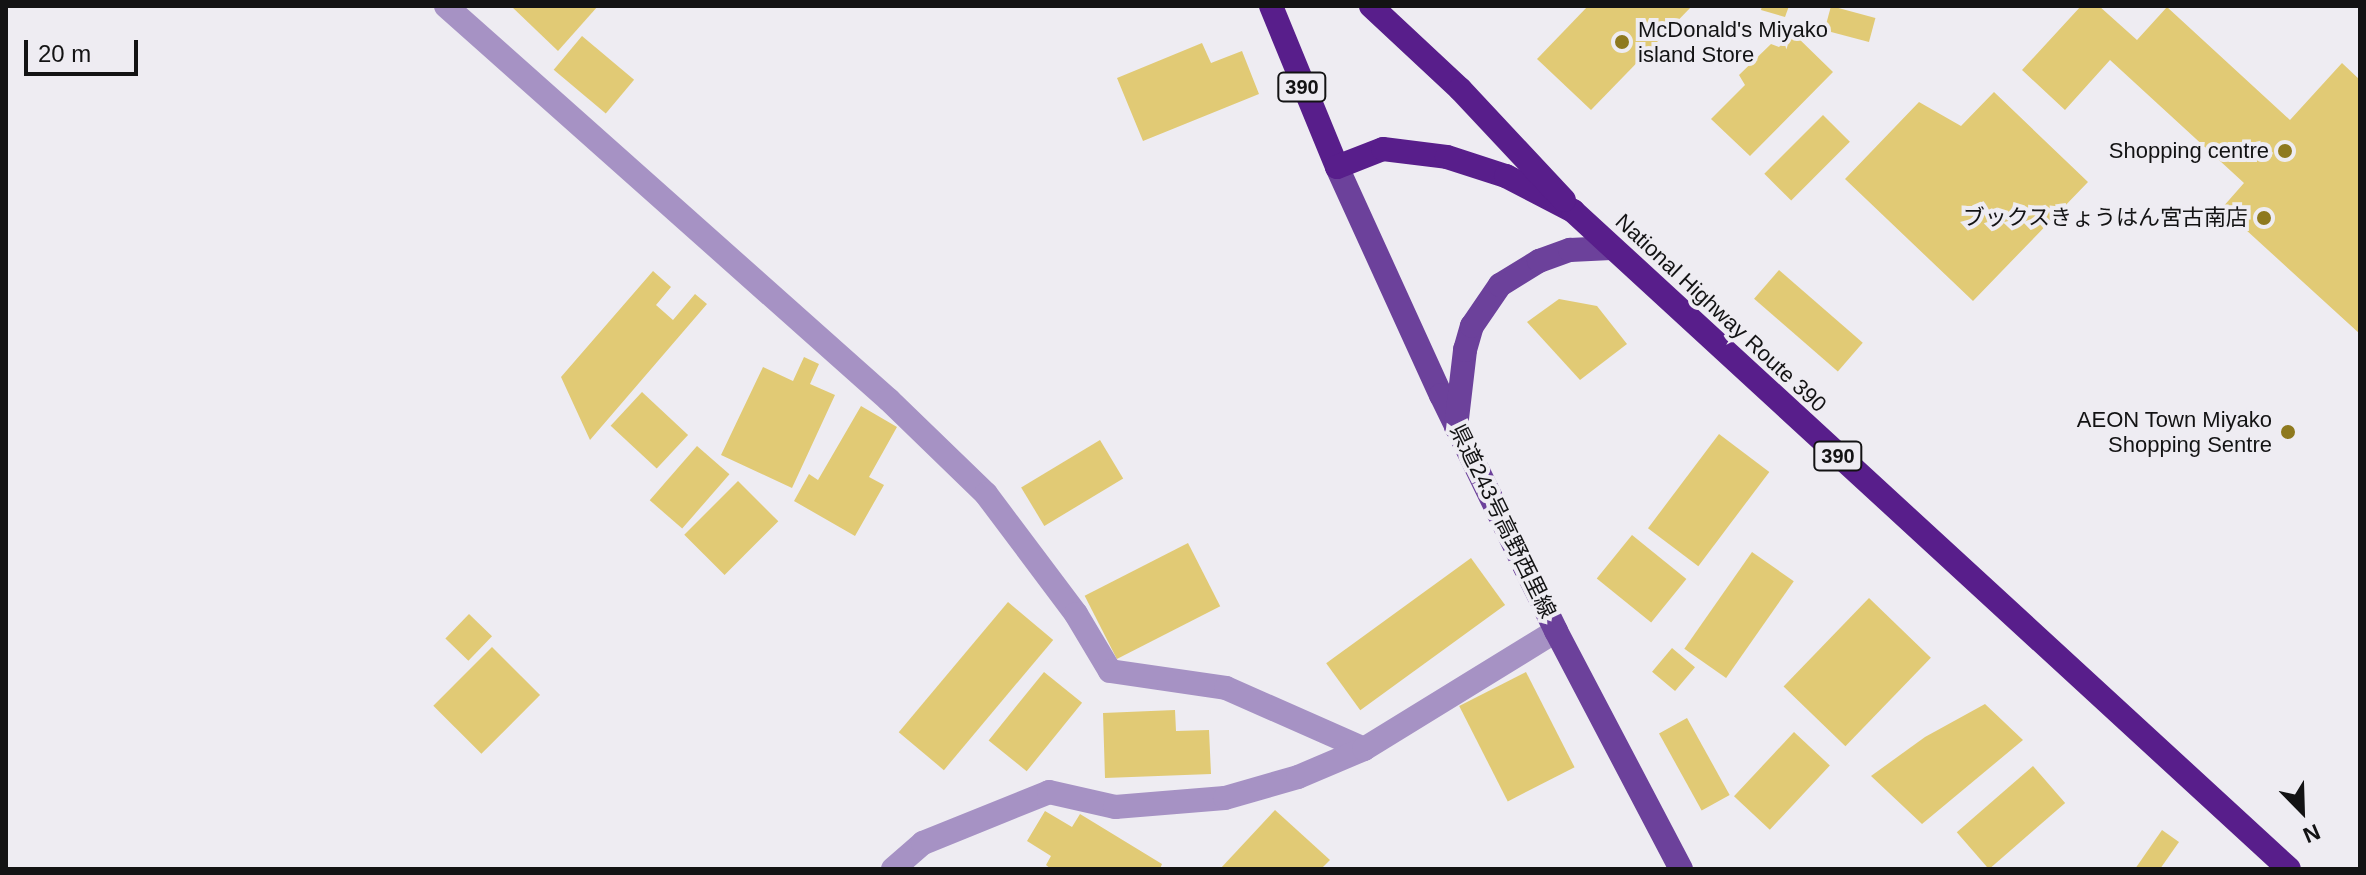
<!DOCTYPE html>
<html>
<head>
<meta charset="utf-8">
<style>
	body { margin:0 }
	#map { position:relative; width:2366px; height:875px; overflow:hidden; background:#eeecf2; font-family:Arial,"Noto Sans JP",sans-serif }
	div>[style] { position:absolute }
	.building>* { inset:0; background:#e1ca75; transform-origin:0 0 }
	.minor>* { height:24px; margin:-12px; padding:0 12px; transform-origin:12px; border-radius:12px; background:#a692c4 }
	.major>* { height:24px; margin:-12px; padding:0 12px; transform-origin:12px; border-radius:12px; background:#6c419b }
	.highway>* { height:24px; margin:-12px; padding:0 12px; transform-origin:12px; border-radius:12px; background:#581e8b }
	.dots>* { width:22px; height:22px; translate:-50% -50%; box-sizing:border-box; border:4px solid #eeecf2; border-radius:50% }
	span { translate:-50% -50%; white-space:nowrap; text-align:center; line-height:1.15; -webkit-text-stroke:8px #eeecf2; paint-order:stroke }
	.shield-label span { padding:2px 6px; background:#eeecf2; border:2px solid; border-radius:6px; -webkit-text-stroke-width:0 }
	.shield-label { font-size:20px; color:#131314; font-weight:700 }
	.poi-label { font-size:22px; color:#131314 }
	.left { translate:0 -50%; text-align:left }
	.right { translate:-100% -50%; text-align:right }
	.street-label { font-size:22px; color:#131314 }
	.frame { position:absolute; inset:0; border:8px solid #131314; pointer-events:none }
	.north { position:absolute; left:2262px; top:771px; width:80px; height:80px; -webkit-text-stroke:6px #eeecf2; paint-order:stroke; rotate:157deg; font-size:22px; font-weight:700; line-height:32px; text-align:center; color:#131314 }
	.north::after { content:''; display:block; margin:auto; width:28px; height:36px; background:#131314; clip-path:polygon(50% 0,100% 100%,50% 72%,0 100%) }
	.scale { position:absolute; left:24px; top:40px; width:114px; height:36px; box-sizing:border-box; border:4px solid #131314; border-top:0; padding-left:10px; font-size:24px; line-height:28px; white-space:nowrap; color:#131314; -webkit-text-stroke:6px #eeecf2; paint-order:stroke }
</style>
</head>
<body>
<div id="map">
	<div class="building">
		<div style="clip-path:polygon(511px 6px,598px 6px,558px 51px)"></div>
		<div style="clip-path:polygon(1588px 6px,1692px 6px,1591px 110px,1537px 59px)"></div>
		<div style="clip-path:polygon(1762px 6px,1789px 6px,1785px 17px,1761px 10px)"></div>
		<div style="left:1831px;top:6px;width:46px;height:25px;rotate:15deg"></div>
		<div style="clip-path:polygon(2081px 6px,2099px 6px,2137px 40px,2167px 7px,2290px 120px,2342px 63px,2360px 80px,2360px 334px,2222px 208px,2244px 183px,2110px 60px,2065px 110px,2022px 70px)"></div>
		<div style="clip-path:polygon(1793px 33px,1833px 72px,1750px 156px,1711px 119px,1745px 85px,1739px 75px,1771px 44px,1779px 47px)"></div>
		<div style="left:582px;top:36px;width:68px;height:44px;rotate:40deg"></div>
		<div style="clip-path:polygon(1202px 43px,1211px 63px,1242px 51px,1259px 94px,1143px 141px,1117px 78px)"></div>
		<div style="clip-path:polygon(1994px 92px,2088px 182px,1973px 301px,1845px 179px,1919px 102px,1961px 126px)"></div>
		<div style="left:1823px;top:115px;width:38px;height:83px;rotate:45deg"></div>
		<div style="left:1779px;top:270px;width:111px;height:38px;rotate:41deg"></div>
		<div style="clip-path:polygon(653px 271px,671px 287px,656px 305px,673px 320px,695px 294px,707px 304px,590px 440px,561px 377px)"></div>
		<div style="clip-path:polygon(1559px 299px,1597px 306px,1627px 344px,1580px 380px,1527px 322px)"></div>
		<div style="clip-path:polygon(804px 357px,819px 364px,810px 384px,835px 395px,792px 488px,721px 455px,763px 367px,793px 381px)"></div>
		<div style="left:642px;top:392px;width:63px;height:46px;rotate:43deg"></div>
		<div style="clip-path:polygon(861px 406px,897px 427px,869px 477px,884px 485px,855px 536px,794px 501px,809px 474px,818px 480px)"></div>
		<div style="left:1719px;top:434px;width:63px;height:118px;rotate:37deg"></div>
		<div style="left:1100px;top:440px;width:45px;height:92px;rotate:59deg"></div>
		<div style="left:697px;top:446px;width:43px;height:72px;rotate:41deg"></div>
		<div style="left:738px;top:481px;width:57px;height:76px;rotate:45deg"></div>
		<div style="left:1632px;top:535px;width:70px;height:56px;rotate:39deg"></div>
		<div style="left:1188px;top:543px;width:71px;height:116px;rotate:63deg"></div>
		<div style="left:1752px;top:552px;width:51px;height:118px;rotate:35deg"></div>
		<div style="left:1471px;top:558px;width:58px;height:179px;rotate:54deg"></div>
		<div style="left:1869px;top:598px;width:86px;height:123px;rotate:44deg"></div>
		<div style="left:1008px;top:602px;width:59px;height:170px;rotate:40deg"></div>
		<div style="left:469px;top:614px;width:32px;height:34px;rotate:44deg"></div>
		<div style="left:492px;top:647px;width:68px;height:83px;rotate:45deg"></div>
		<div style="left:1672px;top:648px;width:30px;height:31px;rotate:40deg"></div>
		<div style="left:1044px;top:672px;width:49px;height:88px;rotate:39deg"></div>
		<div style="left:1526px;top:672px;width:107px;height:75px;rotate:63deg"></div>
		<div style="clip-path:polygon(1985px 704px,2023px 740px,1922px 824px,1871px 776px,1925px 737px)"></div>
		<div style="clip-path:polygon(1175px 710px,1176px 731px,1209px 730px,1211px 774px,1105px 778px,1103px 713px)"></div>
		<div style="left:1687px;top:718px;width:88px;height:32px;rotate:61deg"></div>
		<div style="left:1794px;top:732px;width:49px;height:88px;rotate:43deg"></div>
		<div style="left:2033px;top:766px;width:49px;height:101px;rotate:49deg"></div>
		<div style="clip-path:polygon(1275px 810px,1330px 860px,1321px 869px,1220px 869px)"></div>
		<div style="clip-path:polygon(1045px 811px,1072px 827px,1080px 814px,1162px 864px,1160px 869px,1051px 869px,1046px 865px,1051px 856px,1027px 841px)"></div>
		<div style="clip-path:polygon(2162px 830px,2179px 842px,2160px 869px,2135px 869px)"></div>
	</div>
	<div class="minor">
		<div style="left:446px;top:6px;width:593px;rotate:41.65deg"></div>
		<div style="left:889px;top:400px;width:135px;rotate:44.1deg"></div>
		<div style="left:986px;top:494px;width:150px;rotate:53.1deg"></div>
		<div style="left:1076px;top:614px;width:66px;rotate:59.2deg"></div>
		<div style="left:1110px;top:671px;width:117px;rotate:8.3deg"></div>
		<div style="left:1226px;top:688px;width:151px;rotate:23.8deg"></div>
		<div style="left:893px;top:869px;width:40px;rotate:-41deg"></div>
		<div style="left:923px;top:843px;width:136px;rotate:-22deg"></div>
		<div style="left:1049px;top:792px;width:68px;rotate:12.8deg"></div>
		<div style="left:1115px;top:807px;width:110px;rotate:-4.7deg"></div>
		<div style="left:1225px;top:798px;width:76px;rotate:-16deg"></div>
		<div style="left:1298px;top:777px;width:72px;rotate:-23deg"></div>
		<div style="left:1364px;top:749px;width:225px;rotate:-31.6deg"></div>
	</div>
	<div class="major">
		<div style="left:1337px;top:167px;width:251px;rotate:65.5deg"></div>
		<div style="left:1441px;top:395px;width:263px;rotate:64deg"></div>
		<div style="left:1556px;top:631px;width:269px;rotate:62.3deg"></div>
		<div style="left:1456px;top:427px;width:78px;rotate:-83.3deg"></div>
		<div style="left:1465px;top:350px;width:25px;rotate:-74deg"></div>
		<div style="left:1472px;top:326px;width:50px;rotate:-55.7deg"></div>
		<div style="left:1500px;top:285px;width:46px;rotate:-31.6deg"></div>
		<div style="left:1539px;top:261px;width:33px;rotate:-20deg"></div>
		<div style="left:1570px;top:250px;width:41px;rotate:-2.8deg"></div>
	</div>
	<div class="highway">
		<div style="left:1271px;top:6px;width:174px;rotate:67.7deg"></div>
		<div style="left:1337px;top:167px;width:49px;rotate:-21.4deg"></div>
		<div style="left:1383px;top:149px;width:64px;rotate:7.1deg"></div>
		<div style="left:1447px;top:157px;width:62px;rotate:17.9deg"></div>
		<div style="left:1506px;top:176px;width:76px;rotate:27.6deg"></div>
		<div style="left:1573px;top:211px;width:972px;rotate:42.58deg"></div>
		<div style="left:1371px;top:6px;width:122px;rotate:43deg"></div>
		<div style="left:1460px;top:89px;width:152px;rotate:46.9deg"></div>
	</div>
	<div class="dots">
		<div style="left:1622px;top:42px;background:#8e791e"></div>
		<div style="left:2285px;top:151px;background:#8e791e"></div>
		<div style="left:2264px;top:218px;background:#8e791e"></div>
		<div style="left:2288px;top:432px;background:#8e791e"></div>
	</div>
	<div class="shield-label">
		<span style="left:1302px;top:87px">390</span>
		<span style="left:1838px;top:456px">390</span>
	</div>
	<div class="poi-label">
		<span class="left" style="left:1638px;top:42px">McDonald's Miyako<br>island Store</span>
		<span class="right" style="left:2269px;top:151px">Shopping centre</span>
		<span class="right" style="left:2248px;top:218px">ブックスきょうはん宮古南店</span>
		<span class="right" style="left:2272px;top:432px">AEON Town Miyako<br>Shopping Sentre</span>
	</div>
	<div class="street-label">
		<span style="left:1721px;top:313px;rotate:43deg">National Highway Route 390</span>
		<span style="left:1503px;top:521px;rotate:64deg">県道243号高野西里線</span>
	</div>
	<div class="frame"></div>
	<div class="north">N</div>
	<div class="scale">20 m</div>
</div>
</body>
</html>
